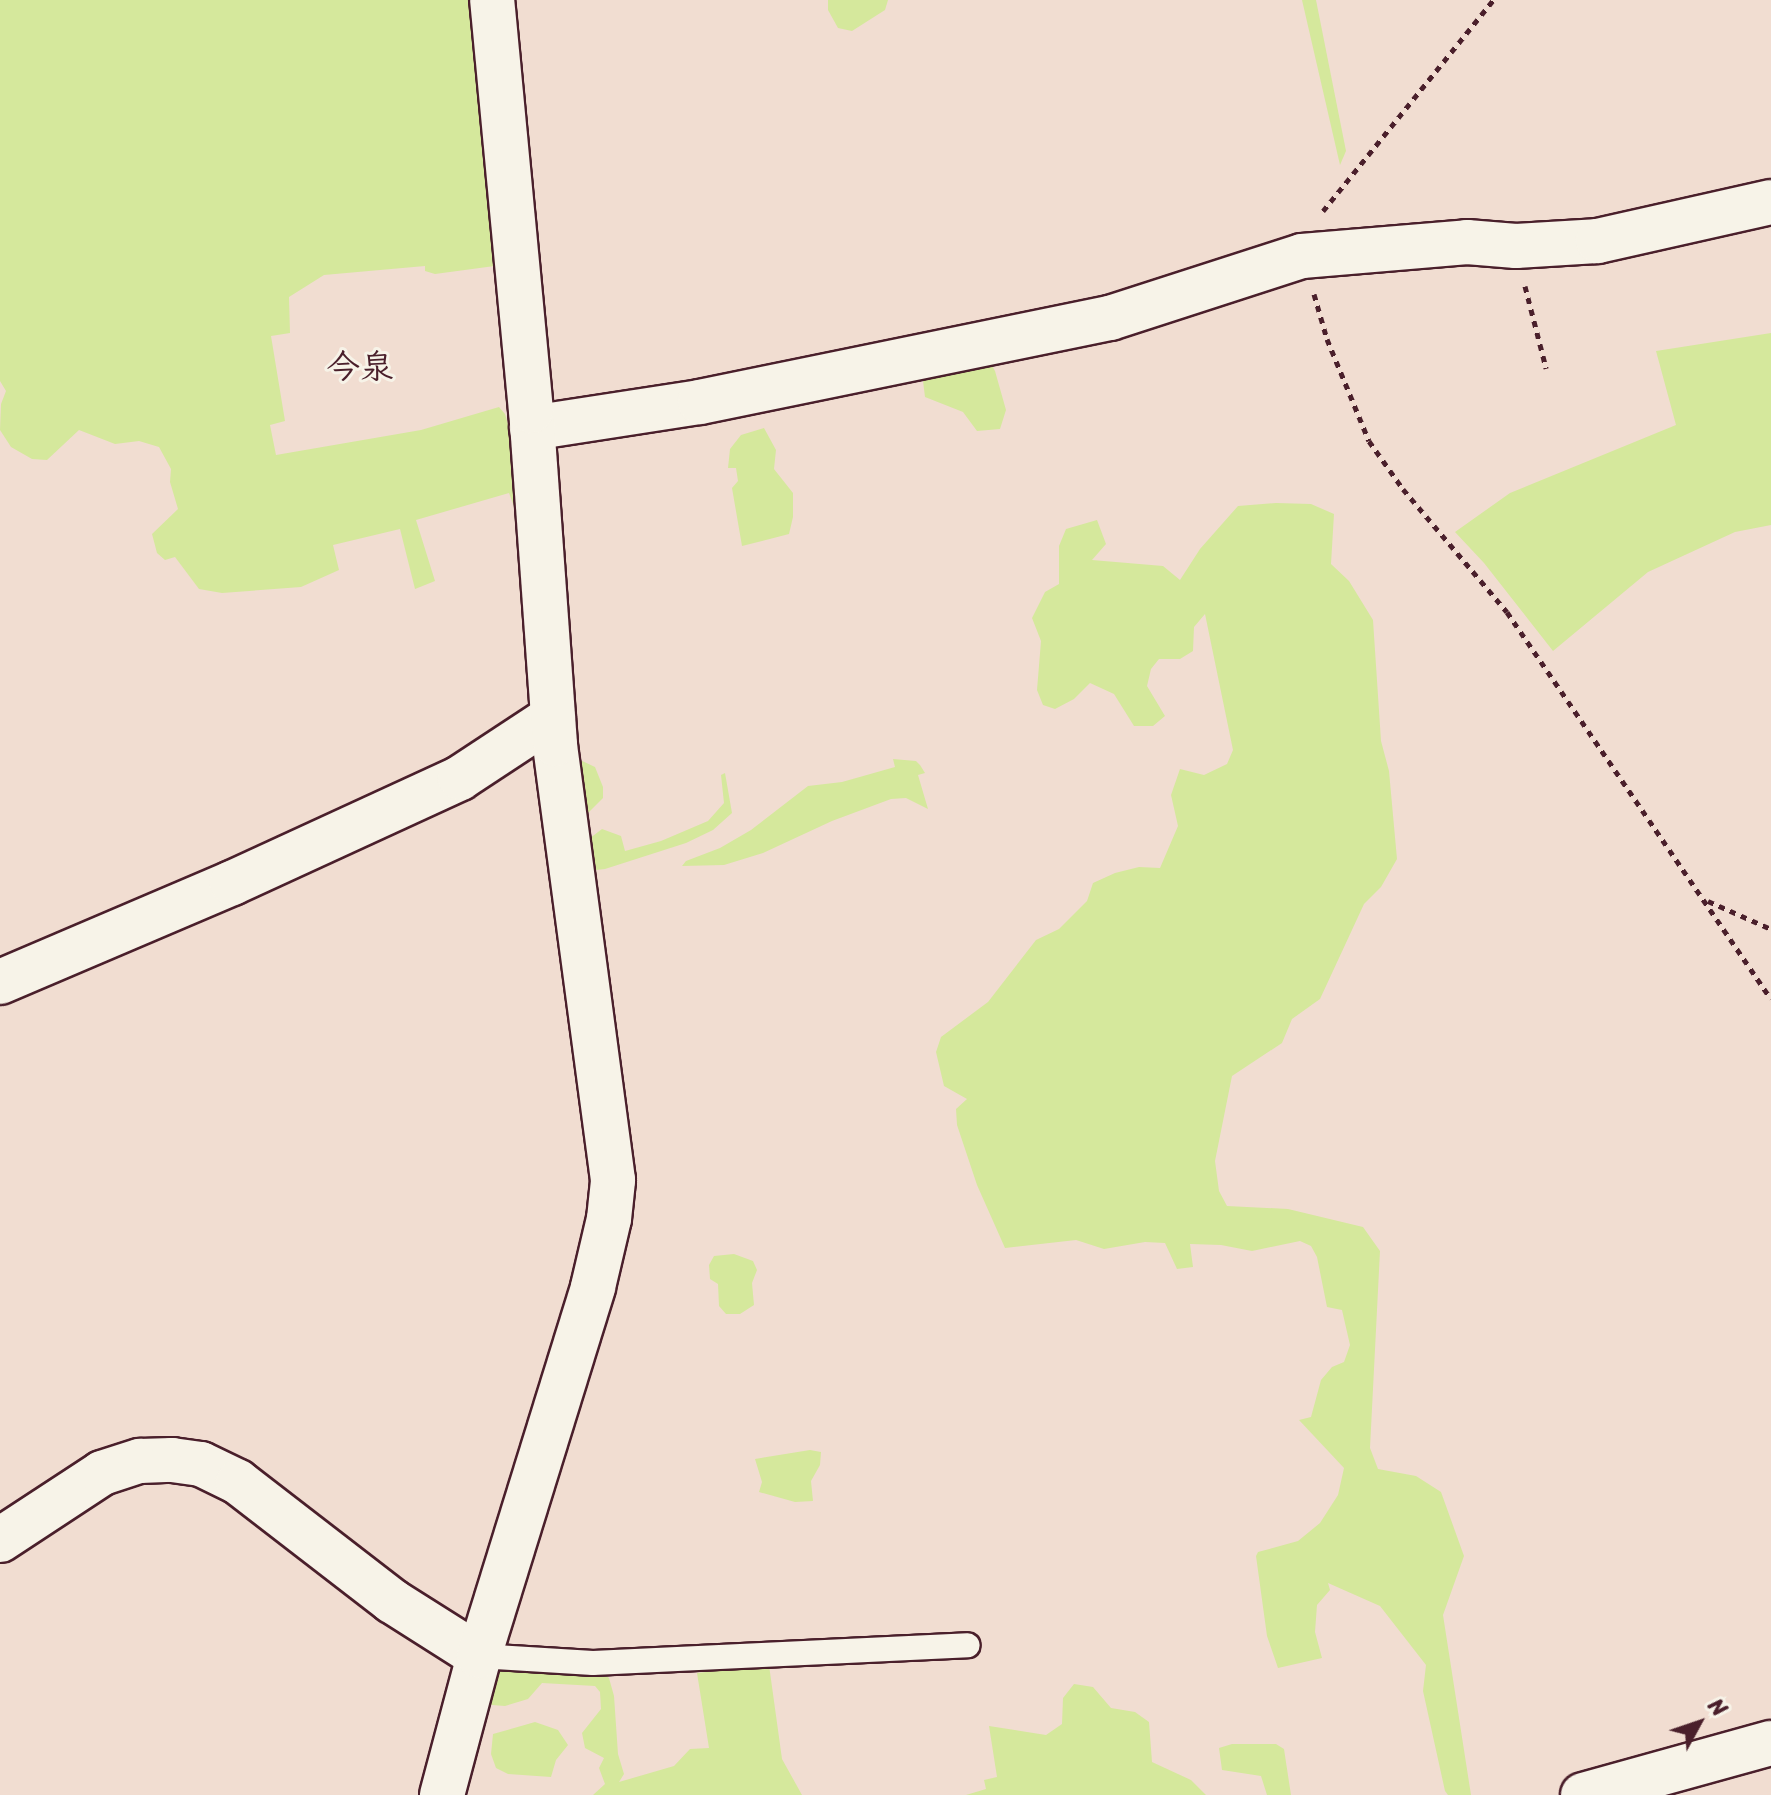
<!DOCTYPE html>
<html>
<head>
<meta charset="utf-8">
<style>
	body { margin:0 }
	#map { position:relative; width:1771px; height:1795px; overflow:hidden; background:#f1ddd1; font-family:Sriracha,"Klee One",sans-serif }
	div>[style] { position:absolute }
	.green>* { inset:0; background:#d5e89c }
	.path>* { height:5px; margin-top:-2.5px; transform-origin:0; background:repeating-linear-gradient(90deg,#4a1f2b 0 6px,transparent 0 12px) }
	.roads { filter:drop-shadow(2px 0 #4a1f2b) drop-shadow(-2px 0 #4a1f2b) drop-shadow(0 2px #4a1f2b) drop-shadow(0 -2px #4a1f2b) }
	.lane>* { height:24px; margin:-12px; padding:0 12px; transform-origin:12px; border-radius:12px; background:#f7f3e8 }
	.street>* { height:44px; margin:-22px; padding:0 22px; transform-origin:22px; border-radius:22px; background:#f7f3e8 }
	span { translate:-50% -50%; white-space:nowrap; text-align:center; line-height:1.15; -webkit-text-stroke:6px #f7f3e8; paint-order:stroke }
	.quarter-label { font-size:34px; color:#4a1f2b; font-weight:700 }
	.north { position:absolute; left:1659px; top:1683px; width:80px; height:80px; -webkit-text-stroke:6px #f7f3e8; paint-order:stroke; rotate:50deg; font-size:22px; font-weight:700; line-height:32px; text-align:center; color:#4a1f2b }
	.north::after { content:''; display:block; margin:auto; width:28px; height:36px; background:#4a1f2b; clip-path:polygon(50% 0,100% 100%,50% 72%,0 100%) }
</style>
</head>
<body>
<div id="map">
	<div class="green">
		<div style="clip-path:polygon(0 0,480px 0,502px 265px,435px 274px,425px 271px,425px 266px,324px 275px,289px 297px,290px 333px,271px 336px,285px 421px,270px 425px,276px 455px,421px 430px,499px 407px,505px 414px,511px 434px,519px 508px,515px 509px,509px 493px,416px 520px,435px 581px,415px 589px,400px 529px,333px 545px,339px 570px,301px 587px,222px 593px,199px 589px,175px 557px,165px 560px,157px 553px,152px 534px,178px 509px,170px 482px,171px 469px,159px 447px,139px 441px,115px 444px,79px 430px,47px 460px,32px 459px,11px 447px,0 430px,1px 404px,6px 391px,0 381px)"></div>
		<div style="clip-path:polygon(828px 0,888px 0,885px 10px,852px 31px,838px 28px,828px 10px)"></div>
		<div style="clip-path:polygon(1302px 0,1316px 0,1346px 151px,1340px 165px)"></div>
		<div style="clip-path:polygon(1771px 333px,1771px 525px,1735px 532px,1648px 572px,1553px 651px,1484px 563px,1455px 532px,1510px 493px,1676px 425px,1656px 351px)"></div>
		<div style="clip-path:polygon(985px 353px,995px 371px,1006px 410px,1000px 429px,977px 431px,963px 412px,925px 397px,923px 381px,928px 370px)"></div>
		<div style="clip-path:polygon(764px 428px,776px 450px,774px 469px,793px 493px,793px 517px,789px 534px,742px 546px,732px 488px,738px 481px,736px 468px,728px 468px,730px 449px,741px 435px)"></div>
		<div style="clip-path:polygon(1276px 503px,1311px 504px,1334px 514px,1331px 564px,1349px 581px,1373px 620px,1381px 741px,1389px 771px,1397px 859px,1381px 887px,1364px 904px,1320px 999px,1292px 1019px,1282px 1043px,1232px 1076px,1215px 1161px,1219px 1191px,1227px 1206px,1288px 1209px,1363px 1227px,1380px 1251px,1370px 1448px,1378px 1469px,1416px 1476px,1441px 1492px,1464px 1556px,1443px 1615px,1471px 1795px,1448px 1795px,1445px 1791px,1423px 1691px,1426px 1665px,1380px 1606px,1328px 1583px,1330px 1590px,1317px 1605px,1315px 1632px,1322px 1658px,1278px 1668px,1267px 1636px,1256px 1556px,1258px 1552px,1298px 1541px,1320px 1523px,1338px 1495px,1344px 1468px,1299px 1420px,1311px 1417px,1321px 1380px,1332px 1367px,1344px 1362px,1350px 1345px,1342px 1310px,1327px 1307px,1317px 1257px,1311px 1246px,1300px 1241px,1252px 1251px,1221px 1245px,1190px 1244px,1193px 1267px,1177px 1269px,1165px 1243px,1145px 1242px,1104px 1249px,1076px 1240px,1005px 1248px,977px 1185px,957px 1125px,956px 1109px,967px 1099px,944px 1086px,936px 1052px,941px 1037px,988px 1002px,1036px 940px,1059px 929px,1087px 901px,1093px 883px,1115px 873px,1139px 867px,1160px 868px,1178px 826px,1171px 795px,1180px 769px,1204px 775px,1227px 764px,1233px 750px,1205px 614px,1194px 627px,1193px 651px,1180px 659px,1159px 659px,1151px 669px,1147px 686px,1165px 716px,1153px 726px,1134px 726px,1114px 694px,1090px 683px,1074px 699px,1055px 709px,1043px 705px,1037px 690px,1041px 641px,1032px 618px,1045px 592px,1059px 584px,1059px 546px,1066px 529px,1097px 520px,1106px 544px,1092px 560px,1163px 566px,1180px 580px,1200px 549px,1238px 506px)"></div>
		<div style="clip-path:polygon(576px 758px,595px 767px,603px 787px,603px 798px,586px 815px)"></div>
		<div style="clip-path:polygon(893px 759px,916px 761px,920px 765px,925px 773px,918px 775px,928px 809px,906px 798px,891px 799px,832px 821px,763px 853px,724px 865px,682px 866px,686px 861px,720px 848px,751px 830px,808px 786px,842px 782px,895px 767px)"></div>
		<div style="clip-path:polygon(725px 773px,732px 813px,713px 830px,686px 843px,605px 869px,596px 870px,586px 860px,581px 845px,602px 829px,621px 836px,625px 851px,661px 841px,708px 821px,724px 803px,721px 775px)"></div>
		<div style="clip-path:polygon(734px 1254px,753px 1261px,757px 1270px,752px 1283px,754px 1305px,740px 1314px,726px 1314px,719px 1306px,718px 1284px,710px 1279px,709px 1265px,714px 1256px)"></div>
		<div style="clip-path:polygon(810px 1450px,821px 1452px,820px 1465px,811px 1481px,813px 1501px,795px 1502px,759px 1492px,762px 1482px,755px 1459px)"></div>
		<div style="clip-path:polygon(769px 1665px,782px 1759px,802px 1795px,593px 1795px,605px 1784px,599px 1768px,604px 1758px,585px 1748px,582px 1733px,601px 1709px,600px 1692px,595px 1686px,542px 1683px,528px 1699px,505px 1706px,492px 1705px,484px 1698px,492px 1671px,508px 1668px,602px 1672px,609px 1678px,614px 1696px,618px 1754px,624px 1774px,619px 1782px,674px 1766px,690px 1749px,709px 1748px,697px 1673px)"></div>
		<div style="clip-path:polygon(1074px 1684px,1093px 1687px,1111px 1708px,1135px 1712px,1149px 1722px,1152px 1762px,1191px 1780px,1206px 1795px,966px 1795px,986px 1789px,984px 1780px,997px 1777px,989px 1726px,1046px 1735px,1062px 1724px,1063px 1698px)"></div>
		<div style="clip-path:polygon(535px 1722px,558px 1730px,568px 1745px,556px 1760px,551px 1777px,508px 1774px,496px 1768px,491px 1754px,493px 1734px)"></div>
		<div style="clip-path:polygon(1232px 1744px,1276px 1744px,1284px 1749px,1291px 1795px,1267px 1795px,1261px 1776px,1222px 1770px,1219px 1748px)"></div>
	</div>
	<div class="path">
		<div style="left:1323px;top:211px;width:271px;rotate:-51.1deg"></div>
		<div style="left:1525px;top:286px;width:85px;rotate:75.6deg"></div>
		<div style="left:1314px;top:294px;width:47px;rotate:73.9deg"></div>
		<div style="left:1327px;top:339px;width:110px;rotate:67.6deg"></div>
		<div style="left:1369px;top:441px;width:59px;rotate:54.7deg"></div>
		<div style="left:1403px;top:489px;width:161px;rotate:49.8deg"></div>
		<div style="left:1507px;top:612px;width:468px;rotate:55.7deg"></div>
		<div style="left:1708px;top:901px;width:69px;rotate:24deg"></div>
	</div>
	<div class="roads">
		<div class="lane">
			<div style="left:479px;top:1656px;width:114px;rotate:3.5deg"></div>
			<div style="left:593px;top:1663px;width:375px;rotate:-2.7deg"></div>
		</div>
		<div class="street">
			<div style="left:532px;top:428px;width:170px;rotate:-8.8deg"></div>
			<div style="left:700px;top:402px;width:419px;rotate:-11.6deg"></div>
			<div style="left:1110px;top:318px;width:202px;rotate:-17.9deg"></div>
			<div style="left:1302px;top:256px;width:166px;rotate:-4.8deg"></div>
			<div style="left:1467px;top:242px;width:49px;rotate:4.7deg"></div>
			<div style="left:1516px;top:246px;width:82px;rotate:-3.5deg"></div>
			<div style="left:1598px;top:241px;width:177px;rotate:-12.7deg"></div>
			<div style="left:0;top:982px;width:252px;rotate:-23.1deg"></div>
			<div style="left:232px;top:883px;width:251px;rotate:-24.7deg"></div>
			<div style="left:460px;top:778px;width:111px;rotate:-33.3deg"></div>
			<div style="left:0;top:1540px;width:122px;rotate:-33.3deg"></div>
			<div style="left:102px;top:1473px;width:40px;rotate:-18deg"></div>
			<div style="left:140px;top:1461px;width:32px;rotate:-2deg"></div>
			<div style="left:172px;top:1460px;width:29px;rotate:8deg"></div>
			<div style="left:201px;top:1464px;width:41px;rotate:25.9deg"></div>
			<div style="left:238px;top:1482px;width:195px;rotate:37.7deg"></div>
			<div style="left:392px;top:1601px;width:103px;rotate:32.3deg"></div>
			<div style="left:442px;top:1795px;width:144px;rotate:-75.1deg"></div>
			<div style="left:479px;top:1656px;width:386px;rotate:-72.8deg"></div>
			<div style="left:593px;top:1287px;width:70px;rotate:-76.8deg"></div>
			<div style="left:609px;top:1219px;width:39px;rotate:-84deg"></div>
			<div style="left:613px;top:1180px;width:440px;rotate:-97.6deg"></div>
			<div style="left:555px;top:744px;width:334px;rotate:-94.1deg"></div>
			<div style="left:531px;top:411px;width:413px;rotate:-95.4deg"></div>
			<div style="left:1583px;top:1795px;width:195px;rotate:-15.5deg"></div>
		</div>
	</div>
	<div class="quarter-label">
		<span style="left:360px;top:368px">今泉</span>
	</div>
	<div class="north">N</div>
</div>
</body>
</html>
